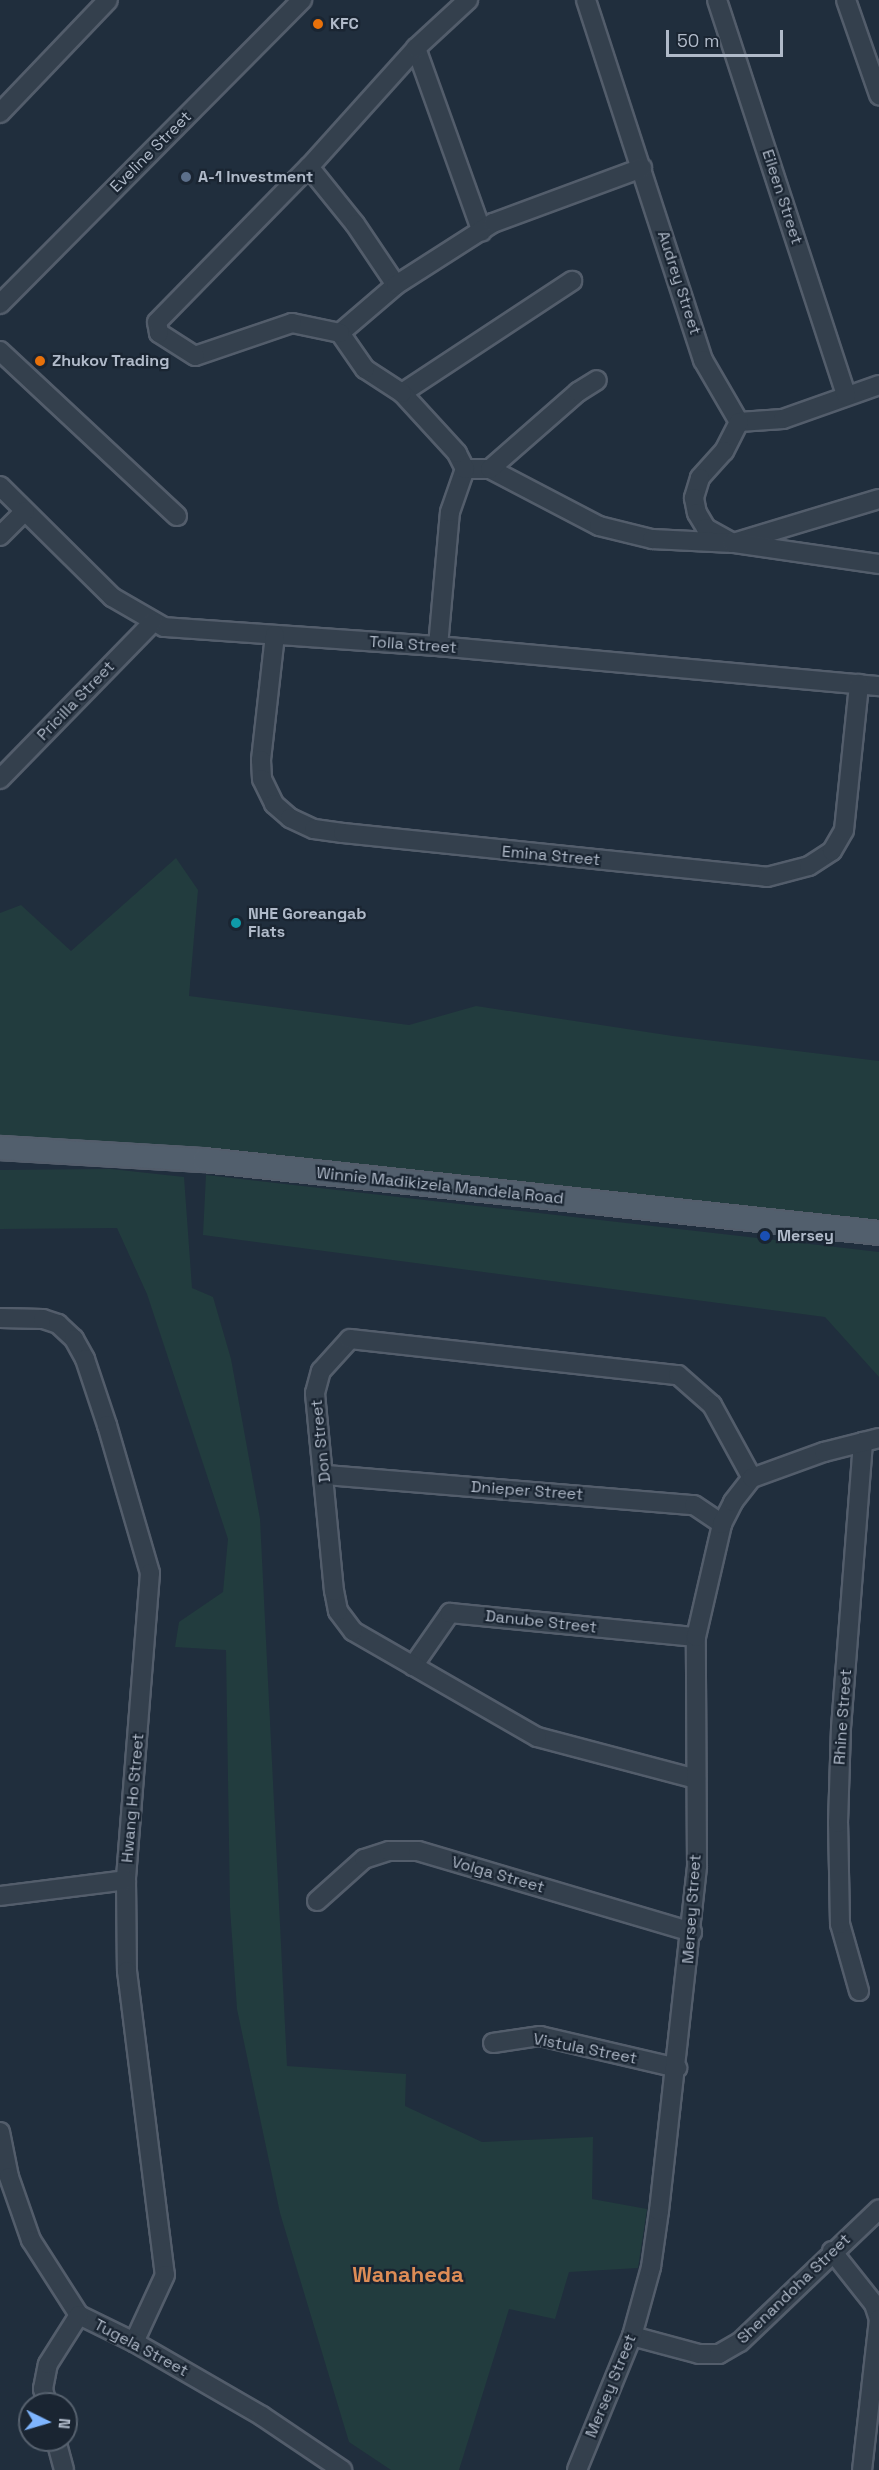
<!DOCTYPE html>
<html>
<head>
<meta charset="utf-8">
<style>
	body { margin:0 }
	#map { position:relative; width:879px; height:2470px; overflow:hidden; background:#202e3d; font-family:"Space Grotesk",sans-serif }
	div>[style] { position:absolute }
	.green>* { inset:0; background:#223c3e }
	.roads { filter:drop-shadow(2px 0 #535d6b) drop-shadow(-2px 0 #535d6b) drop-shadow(0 2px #535d6b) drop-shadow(0 -2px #535d6b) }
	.minor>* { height:18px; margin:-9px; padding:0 9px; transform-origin:9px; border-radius:9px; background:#34404d }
	.major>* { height:22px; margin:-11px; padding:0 11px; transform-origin:11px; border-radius:11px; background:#525f6d }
	.dots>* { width:16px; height:16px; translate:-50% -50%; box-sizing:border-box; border:3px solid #1a2532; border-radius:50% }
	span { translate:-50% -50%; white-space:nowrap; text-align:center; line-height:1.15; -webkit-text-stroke:4.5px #1a2532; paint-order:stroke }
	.poi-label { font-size:16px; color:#b0bac9; font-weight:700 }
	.left { translate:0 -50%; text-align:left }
	.street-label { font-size:16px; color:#b0bac9 }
	.district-label { font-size:22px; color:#dd8c56; font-weight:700 }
	.north { position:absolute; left:18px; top:2392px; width:60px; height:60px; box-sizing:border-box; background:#1a2532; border:2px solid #56616e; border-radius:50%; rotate:95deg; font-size:16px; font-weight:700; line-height:24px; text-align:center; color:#b0bac9 }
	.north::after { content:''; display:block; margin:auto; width:21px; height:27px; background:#7eb5ff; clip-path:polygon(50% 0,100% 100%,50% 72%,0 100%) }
	.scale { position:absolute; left:666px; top:30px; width:117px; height:27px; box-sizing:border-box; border:3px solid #b0bac9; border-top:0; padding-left:8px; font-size:18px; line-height:21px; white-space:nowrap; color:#b0bac9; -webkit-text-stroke:4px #1a2532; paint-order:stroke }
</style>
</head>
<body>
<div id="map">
	<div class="green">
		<div style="clip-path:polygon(176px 858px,198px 890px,189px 996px,409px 1025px,476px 1006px,673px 1036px,879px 1061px,879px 1233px,0 1148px,0 913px,21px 905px,71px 951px)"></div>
		<div style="clip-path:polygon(111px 1169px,184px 1177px,192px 1288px,213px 1297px,231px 1359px,260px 1519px,287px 2066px,406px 2074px,405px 2106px,482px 2142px,593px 2137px,592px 2199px,647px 2209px,638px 2268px,569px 2272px,555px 2319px,509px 2309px,459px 2470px,391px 2470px,349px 2442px,280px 2213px,237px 2009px,230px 1908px,226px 1650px,175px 1647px,179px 1622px,223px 1592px,228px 1539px,147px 1294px,117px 1228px,0 1229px,0 1170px)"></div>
		<div style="clip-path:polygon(206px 1175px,879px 1252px,879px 1377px,825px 1317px,203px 1235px)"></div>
	</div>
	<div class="roads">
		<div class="minor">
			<div style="left:586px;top:0;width:379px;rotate:72deg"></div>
			<div style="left:703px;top:360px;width:72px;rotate:59.9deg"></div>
			<div style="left:739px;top:422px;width:44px;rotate:-3.9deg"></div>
			<div style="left:783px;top:419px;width:102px;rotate:-19.5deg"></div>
			<div style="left:717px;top:0;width:416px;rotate:71.9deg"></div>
			<div style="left:846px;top:0;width:101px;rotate:70.8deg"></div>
			<div style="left:416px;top:48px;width:195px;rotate:70.3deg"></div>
			<div style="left:0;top:113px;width:156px;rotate:-46.3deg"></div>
			<div style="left:309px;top:167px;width:73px;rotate:51.1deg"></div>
			<div style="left:355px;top:224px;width:73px;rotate:56.1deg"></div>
			<div style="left:0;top:304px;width:429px;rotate:-45.2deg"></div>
			<div style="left:340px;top:333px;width:74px;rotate:-40.6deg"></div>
			<div style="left:396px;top:285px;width:115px;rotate:-32.6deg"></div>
			<div style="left:493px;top:223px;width:159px;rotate:-20.3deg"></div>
			<div style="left:0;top:351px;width:242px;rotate:43deg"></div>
			<div style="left:402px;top:393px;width:204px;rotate:-33.4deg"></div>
			<div style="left:739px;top:422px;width:33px;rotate:117deg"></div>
			<div style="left:724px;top:451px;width:36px;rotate:132deg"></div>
			<div style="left:700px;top:478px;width:21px;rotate:107deg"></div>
			<div style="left:694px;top:498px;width:15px;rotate:79deg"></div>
			<div style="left:697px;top:513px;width:17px;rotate:59deg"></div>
			<div style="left:706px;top:528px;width:31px;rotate:29deg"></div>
			<div style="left:733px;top:543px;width:152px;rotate:-16.8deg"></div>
			<div style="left:465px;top:469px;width:25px"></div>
			<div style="left:490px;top:469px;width:123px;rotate:27.6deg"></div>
			<div style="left:599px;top:526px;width:55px;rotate:13.8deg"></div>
			<div style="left:652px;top:539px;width:81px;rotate:2.8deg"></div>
			<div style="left:733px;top:543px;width:148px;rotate:8.2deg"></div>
			<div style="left:490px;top:469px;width:117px;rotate:-41.2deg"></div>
			<div style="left:578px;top:392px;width:22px;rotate:-32deg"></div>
			<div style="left:0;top:486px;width:158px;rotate:44.7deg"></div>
			<div style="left:112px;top:597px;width:60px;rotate:30deg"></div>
			<div style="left:164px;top:627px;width:275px;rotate:4deg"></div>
			<div style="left:438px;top:646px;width:443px;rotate:5.2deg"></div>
			<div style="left:0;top:536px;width:35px;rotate:-45deg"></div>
			<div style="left:275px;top:635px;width:126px;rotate:96.4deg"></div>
			<div style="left:261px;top:760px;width:19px;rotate:87deg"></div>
			<div style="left:262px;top:779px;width:28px;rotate:64deg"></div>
			<div style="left:274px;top:804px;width:21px;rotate:41deg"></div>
			<div style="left:290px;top:818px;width:26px;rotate:25deg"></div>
			<div style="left:314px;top:829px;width:29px;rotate:8deg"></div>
			<div style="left:343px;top:833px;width:426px;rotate:5.9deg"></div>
			<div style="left:767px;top:877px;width:43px;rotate:-14.7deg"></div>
			<div style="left:809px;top:866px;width:27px;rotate:-33deg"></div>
			<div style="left:832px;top:851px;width:24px;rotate:-60deg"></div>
			<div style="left:844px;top:830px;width:147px;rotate:-84.1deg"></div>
			<div style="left:438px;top:646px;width:135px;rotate:-84.9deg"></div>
			<div style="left:450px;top:512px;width:46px;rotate:-70.8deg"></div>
			<div style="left:465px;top:469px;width:18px;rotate:-117deg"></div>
			<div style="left:457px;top:453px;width:81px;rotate:-132.5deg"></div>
			<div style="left:402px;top:393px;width:44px;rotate:-147deg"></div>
			<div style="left:365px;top:369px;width:44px;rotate:-124.8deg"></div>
			<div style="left:340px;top:333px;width:49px;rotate:-168.2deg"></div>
			<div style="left:292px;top:323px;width:102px;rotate:161.2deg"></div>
			<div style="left:195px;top:356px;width:43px;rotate:-147.4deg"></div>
			<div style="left:159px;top:333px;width:11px;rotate:-100deg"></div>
			<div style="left:157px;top:322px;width:217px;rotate:-45.6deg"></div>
			<div style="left:309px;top:167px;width:160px;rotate:-48deg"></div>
			<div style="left:416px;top:48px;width:71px;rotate:-42.7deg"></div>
			<div style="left:0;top:779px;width:218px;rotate:-45.7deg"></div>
			<div style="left:0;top:1318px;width:43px;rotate:1.3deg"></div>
			<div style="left:43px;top:1319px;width:16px;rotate:18deg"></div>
			<div style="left:58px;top:1324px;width:22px;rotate:43deg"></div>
			<div style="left:74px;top:1339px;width:23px;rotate:61deg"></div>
			<div style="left:85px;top:1359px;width:70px;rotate:71.6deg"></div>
			<div style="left:107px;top:1425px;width:154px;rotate:73.8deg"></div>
			<div style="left:150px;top:1573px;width:308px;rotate:94.5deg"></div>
			<div style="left:126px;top:1880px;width:91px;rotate:89.4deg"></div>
			<div style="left:127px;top:1971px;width:306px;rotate:82.9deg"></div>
			<div style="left:165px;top:2275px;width:74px;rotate:114.8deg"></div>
			<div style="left:326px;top:1475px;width:369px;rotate:4.7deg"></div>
			<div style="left:694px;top:1505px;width:34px;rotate:34deg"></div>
			<div style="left:413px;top:1666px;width:65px;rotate:-55.1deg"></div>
			<div style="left:450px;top:1613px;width:247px;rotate:5.6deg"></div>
			<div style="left:696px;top:1779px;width:164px;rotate:-165.2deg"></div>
			<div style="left:537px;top:1737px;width:212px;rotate:-150.1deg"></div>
			<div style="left:353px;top:1631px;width:25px;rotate:-127deg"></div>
			<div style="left:338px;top:1611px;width:20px;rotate:-101deg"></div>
			<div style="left:334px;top:1591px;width:199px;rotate:-95.5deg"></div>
			<div style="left:315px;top:1393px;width:23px;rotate:-75deg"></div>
			<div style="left:321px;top:1371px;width:43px;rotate:-47.8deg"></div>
			<div style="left:350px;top:1339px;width:330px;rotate:6.3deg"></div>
			<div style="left:678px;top:1375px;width:45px;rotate:41.4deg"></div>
			<div style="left:712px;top:1405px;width:83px;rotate:61.3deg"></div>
			<div style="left:0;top:1896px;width:127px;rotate:-7.2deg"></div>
			<div style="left:317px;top:1901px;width:63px;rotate:-41.8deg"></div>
			<div style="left:364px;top:1859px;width:26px;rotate:-18deg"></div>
			<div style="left:389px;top:1851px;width:29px"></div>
			<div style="left:418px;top:1851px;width:286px;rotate:16.5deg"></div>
			<div style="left:859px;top:1991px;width:70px;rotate:-105.8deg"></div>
			<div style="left:840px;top:1924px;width:101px;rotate:-91.1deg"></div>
			<div style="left:838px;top:1823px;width:95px;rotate:-88.2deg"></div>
			<div style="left:841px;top:1728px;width:287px;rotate:-85.6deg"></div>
			<div style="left:493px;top:2043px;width:48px;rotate:-8.5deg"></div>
			<div style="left:540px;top:2036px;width:141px;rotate:13.1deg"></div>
			<div style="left:0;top:2132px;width:46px;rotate:78.7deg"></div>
			<div style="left:9px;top:2177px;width:67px;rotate:70.8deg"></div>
			<div style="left:31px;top:2240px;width:89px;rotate:57.4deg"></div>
			<div style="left:79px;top:2315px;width:61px;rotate:26.1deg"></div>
			<div style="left:134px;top:2342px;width:148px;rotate:30deg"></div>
			<div style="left:262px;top:2416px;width:97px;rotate:34deg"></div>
			<div style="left:832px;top:2251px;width:68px;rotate:51.6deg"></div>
			<div style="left:874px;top:2304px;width:16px;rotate:72deg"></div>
			<div style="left:879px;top:2319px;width:152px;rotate:96.4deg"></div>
			<div style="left:632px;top:2336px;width:69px;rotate:15deg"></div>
			<div style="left:699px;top:2354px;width:20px"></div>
			<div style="left:719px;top:2354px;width:24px;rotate:-30deg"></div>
			<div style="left:740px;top:2342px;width:192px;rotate:-43.7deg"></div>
			<div style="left:47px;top:2404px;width:16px;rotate:-105deg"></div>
			<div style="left:43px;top:2389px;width:25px;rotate:-79deg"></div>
			<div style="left:48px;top:2364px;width:58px;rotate:-57.7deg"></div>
			<div style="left:56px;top:2440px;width:31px;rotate:75deg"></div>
			<div style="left:577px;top:2470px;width:145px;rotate:-67.7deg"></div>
			<div style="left:632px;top:2336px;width:72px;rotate:-74.6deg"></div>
			<div style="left:651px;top:2267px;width:57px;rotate:-81.9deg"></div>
			<div style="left:659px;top:2211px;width:347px;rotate:-83.7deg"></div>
			<div style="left:697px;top:1866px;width:229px;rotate:-90.3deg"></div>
			<div style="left:696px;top:1637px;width:116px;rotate:-77deg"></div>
			<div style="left:722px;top:1524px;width:25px;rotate:-63deg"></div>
			<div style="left:733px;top:1502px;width:31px;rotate:-52deg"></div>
			<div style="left:752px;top:1478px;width:77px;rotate:-19.9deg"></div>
			<div style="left:824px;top:1452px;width:57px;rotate:-14.3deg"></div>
		</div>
		<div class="major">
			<div style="left:0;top:1148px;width:204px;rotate:3.4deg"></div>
			<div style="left:204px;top:1160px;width:679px;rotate:6.17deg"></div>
		</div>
	</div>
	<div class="dots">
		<div style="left:318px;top:24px;background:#e8710a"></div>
		<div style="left:186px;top:177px;background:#5c6f8a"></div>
		<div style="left:40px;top:361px;background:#e8710a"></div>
		<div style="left:236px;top:923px;background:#0f9aa8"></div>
		<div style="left:765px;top:1236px;background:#1a4fb4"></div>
	</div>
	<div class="poi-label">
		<span class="left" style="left:330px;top:24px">KFC</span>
		<span class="left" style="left:198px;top:177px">A-1 Investment</span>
		<span class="left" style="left:52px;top:361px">Zhukov Trading</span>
		<span class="left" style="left:248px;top:923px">NHE Goreangab<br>Flats</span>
		<span class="left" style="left:777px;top:1236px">Mersey</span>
	</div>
	<div class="street-label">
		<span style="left:151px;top:152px;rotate:-45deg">Eveline Street</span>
		<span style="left:782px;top:197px;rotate:72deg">Eileen Street</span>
		<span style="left:679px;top:283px;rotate:72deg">Audrey Street</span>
		<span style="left:413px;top:645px;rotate:4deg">Tolla Street</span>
		<span style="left:76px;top:701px;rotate:-46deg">Pricilla Street</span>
		<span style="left:551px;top:856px;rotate:5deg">Emina Street</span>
		<span style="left:440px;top:1186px;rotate:6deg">Winnie Madikizela Mandela Road</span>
		<span style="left:321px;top:1441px;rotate:-96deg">Don Street</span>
		<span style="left:527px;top:1491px;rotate:4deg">Dnieper Street</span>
		<span style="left:541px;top:1622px;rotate:6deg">Danube Street</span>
		<span style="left:843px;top:1717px;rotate:-86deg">Rhine Street</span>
		<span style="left:133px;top:1798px;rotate:-85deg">Hwang Ho Street</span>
		<span style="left:498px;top:1875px;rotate:16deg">Volga Street</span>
		<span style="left:692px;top:1909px;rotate:-86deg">Mersey Street</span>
		<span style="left:585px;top:2049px;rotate:11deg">Vistula Street</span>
		<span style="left:794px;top:2289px;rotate:-44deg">Shenandoha Street</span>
		<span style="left:141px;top:2348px;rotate:28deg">Tugela Street</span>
		<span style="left:611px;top:2386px;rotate:-68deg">Mersey Street</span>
	</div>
	<div class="district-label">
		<span style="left:408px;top:2275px">Wanaheda</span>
	</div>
	<div class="north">N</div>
	<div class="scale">50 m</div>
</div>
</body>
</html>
